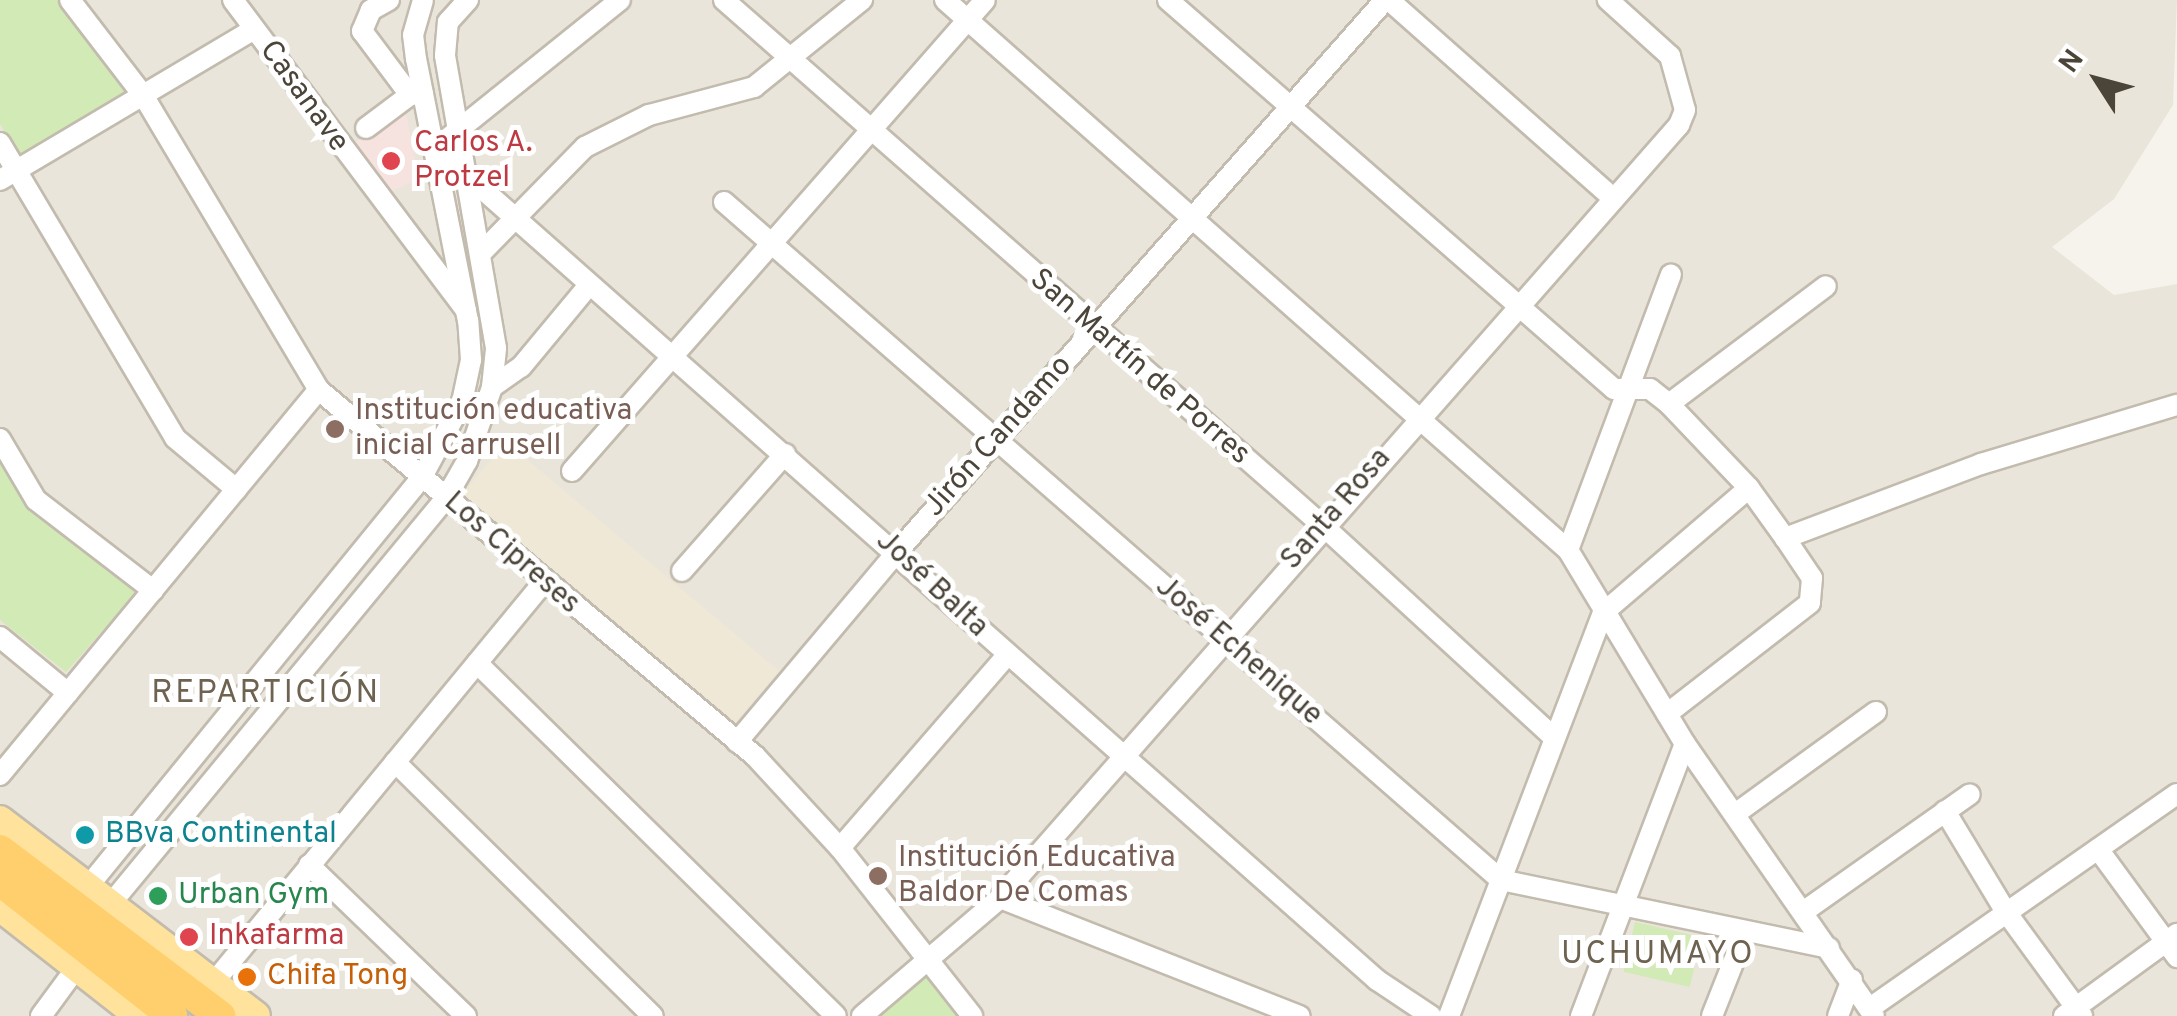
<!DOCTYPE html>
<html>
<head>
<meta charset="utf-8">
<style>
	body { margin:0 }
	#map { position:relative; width:2177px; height:1016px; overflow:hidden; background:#f6f3ec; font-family:Overpass,sans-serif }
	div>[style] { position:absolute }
	.residential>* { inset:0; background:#eae5da }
	.education>* { inset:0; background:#efe8d6; transform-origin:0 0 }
	.medical>* { inset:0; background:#f6e3e0 }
	.green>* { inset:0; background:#d2eab5; transform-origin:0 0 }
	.roads { filter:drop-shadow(2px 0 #c2bbae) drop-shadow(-2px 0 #c2bbae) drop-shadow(0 2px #c2bbae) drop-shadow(0 -2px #c2bbae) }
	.minor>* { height:20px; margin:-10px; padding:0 10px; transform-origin:10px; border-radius:10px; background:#fff }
	.major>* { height:28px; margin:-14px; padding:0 14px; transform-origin:14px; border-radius:14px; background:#ffe39c }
	.highway>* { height:30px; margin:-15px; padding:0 15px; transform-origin:15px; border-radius:15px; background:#ffcf6e }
	.dots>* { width:28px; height:28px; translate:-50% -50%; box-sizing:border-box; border:5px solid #fff; border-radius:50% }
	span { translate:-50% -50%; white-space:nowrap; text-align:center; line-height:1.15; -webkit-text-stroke:10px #fff; paint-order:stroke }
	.street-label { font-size:30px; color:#4b4439 }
	.health-label { font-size:30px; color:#be3a42 }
	.left { translate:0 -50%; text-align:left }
	.education-label { font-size:30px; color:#785e54 }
	.culture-label { font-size:30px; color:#0d838f }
	.leisure-label { font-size:30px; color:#27864d }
	.food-label { font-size:30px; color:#c56008 }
	.neighbourhood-label { font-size:32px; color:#6e6250; letter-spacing:2.5px }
	.north { position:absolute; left:2047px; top:30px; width:100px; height:100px; -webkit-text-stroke:8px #fff; paint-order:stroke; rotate:306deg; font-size:28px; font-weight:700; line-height:40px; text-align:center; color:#4b4439 }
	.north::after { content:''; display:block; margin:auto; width:35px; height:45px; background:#4b4439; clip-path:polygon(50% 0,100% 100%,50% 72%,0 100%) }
</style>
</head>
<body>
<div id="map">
	<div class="residential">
		<div style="clip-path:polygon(0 0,2177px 0,2173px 105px,2114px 199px,2052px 247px,2114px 295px,2177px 284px,2177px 1016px,244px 1016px,0 830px)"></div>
		<div style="clip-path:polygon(0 895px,156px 1016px,0 1016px)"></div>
	</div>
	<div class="education">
		<div style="left:506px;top:442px;width:356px;height:67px;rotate:40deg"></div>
	</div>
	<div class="medical">
		<div style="clip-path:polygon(405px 109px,419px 179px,389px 192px,353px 144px)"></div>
	</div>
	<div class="green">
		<div style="clip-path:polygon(0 0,59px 0,130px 92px,20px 157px,0 124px)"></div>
		<div style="clip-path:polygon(0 458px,41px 518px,137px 592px,66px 672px,0 620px)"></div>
		<div style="left:1635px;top:922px;width:68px;height:51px;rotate:13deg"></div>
		<div style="clip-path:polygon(923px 966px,962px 1016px,874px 1016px)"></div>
	</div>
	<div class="roads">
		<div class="minor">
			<div style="left:70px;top:0;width:120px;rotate:52.5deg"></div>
			<div style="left:143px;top:95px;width:344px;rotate:59.2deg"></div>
			<div style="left:319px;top:390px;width:569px;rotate:40.01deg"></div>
			<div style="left:755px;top:756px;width:125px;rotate:47.3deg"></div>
			<div style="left:840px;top:848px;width:214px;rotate:51.8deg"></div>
			<div style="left:233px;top:0;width:388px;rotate:53.1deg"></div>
			<div style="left:389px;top:0;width:21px;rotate:151deg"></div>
			<div style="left:371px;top:10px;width:23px;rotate:113deg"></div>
			<div style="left:362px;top:31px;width:80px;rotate:53.1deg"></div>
			<div style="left:410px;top:95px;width:13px;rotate:-9deg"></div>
			<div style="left:620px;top:0;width:236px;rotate:141.2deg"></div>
			<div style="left:436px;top:148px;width:1256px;rotate:41.48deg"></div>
			<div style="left:1377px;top:980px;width:65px;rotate:33.7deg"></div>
			<div style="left:724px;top:0;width:796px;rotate:41.28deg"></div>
			<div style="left:1322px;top:525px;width:314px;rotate:42.5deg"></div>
			<div style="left:945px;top:0;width:831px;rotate:41.44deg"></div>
			<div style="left:1568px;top:550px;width:227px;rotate:58.9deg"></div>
			<div style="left:1685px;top:744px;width:331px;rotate:55.2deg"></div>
			<div style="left:1168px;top:0;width:592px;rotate:41.09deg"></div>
			<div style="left:1614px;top:389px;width:36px"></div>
			<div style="left:1650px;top:389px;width:24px;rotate:38deg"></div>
			<div style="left:1669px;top:404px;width:116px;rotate:46.4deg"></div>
			<div style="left:1749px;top:488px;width:62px;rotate:54.2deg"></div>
			<div style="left:1785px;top:538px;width:48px;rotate:56deg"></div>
			<div style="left:1812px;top:578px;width:25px;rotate:95deg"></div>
			<div style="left:1810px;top:603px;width:181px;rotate:142.2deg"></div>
			<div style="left:1389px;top:0;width:300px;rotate:41.5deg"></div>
			<div style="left:366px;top:128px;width:55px;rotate:-36.9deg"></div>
			<div style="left:0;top:143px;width:343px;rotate:59.3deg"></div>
			<div style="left:175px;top:438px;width:80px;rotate:39.9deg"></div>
			<div style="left:0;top:180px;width:295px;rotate:-30.7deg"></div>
			<div style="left:724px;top:202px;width:1031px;rotate:41.11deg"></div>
			<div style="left:1501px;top:880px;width:335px;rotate:11.7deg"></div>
			<div style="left:483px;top:251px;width:146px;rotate:-45.6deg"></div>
			<div style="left:585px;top:147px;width:72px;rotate:-26.6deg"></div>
			<div style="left:649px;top:115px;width:109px;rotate:-14.9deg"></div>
			<div style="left:754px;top:87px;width:139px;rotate:-38.9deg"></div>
			<div style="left:492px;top:387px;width:35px;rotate:-35deg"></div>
			<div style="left:521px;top:367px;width:107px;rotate:-50.3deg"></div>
			<div style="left:1669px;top:404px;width:196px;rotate:-36.9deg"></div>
			<div style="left:0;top:439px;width:71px;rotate:59.5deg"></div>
			<div style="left:36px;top:500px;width:148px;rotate:37.6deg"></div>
			<div style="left:572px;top:471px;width:626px;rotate:-48.75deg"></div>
			<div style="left:1785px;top:538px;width:210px;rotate:-20.7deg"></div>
			<div style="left:1981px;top:464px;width:205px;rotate:-16.8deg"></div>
			<div style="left:1568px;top:550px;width:294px;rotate:-69.5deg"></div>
			<div style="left:682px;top:571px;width:156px;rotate:-48.6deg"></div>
			<div style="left:0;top:637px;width:88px;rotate:39.5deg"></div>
			<div style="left:477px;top:663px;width:503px;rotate:44.52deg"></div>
			<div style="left:737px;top:742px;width:248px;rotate:-49.9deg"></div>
			<div style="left:897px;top:552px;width:737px;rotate:-48.52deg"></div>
			<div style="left:395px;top:762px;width:362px;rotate:44.6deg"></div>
			<div style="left:0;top:775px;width:500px;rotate:-50.4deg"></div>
			<div style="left:1945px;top:811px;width:118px;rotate:58.9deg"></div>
			<div style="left:2006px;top:912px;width:129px;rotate:53.8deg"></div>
			<div style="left:1735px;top:814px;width:174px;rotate:-35.9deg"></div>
			<div style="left:840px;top:848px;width:255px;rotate:-49.1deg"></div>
			<div style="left:2098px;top:849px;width:134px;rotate:53.8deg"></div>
			<div style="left:309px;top:865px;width:218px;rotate:43.9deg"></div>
			<div style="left:75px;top:892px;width:11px;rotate:-15deg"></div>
			<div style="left:86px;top:889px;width:532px;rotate:-50.8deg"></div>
			<div style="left:422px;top:477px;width:85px;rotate:-61.9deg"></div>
			<div style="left:462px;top:402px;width:43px;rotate:-77.9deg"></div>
			<div style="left:471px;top:360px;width:39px;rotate:-94deg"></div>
			<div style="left:468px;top:321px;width:267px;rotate:-101.2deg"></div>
			<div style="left:416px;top:59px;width:24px;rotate:-97deg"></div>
			<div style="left:413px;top:35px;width:36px;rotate:-74deg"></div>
			<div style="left:1000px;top:898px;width:322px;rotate:21.5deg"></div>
			<div style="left:104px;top:912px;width:537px;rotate:-50.44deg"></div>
			<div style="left:446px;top:498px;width:43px;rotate:-60.4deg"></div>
			<div style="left:467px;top:461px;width:78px;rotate:-71.3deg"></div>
			<div style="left:492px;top:387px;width:39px;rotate:-84deg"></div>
			<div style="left:496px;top:348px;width:297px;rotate:-99.9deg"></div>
			<div style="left:445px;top:55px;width:33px;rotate:-85deg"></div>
			<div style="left:448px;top:22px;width:30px;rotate:-48deg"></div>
			<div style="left:1803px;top:912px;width:204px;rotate:-35.2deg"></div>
			<div style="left:214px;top:982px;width:517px;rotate:-50.49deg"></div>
			<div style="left:1870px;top:1008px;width:374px;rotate:-34.9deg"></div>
			<div style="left:41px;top:1016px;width:61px;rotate:-53.7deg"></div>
			<div style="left:862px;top:1016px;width:182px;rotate:-40.5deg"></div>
			<div style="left:1000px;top:898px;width:1029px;rotate:-48.7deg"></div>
			<div style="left:1679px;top:125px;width:16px;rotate:-68deg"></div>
			<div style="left:1685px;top:110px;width:56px;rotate:-105.5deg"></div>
			<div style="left:1670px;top:56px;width:84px;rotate:-137.9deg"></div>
			<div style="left:1449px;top:1016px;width:431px;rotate:-69.1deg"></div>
			<div style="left:1603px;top:613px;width:192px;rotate:-40.6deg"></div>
			<div style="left:1581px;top:1016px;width:291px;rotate:-69.1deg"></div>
			<div style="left:1712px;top:1016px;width:87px;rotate:-68.4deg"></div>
			<div style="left:1838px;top:1016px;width:39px;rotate:-69deg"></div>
			<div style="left:2064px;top:1016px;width:140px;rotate:-36deg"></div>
		</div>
		<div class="major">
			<div style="left:0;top:820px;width:322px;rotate:37.4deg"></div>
			<div style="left:0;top:907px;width:177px;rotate:38.1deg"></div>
		</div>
		<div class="highway">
			<div style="left:0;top:850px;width:276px;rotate:37deg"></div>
			<div style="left:0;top:881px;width:219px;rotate:38.1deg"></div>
		</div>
	</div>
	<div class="dots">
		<div style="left:391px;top:161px;background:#e0444e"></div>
		<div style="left:335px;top:429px;background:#8d6e63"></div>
		<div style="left:85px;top:835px;background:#0f9aa8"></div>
		<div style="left:878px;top:876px;background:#8d6e63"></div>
		<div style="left:158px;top:896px;background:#2e9e5b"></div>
		<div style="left:189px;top:937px;background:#e0444e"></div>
		<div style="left:247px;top:977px;background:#e8710a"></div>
	</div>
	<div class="street-label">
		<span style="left:303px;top:97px;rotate:54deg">Casanave</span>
		<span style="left:1139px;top:368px;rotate:41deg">San Martín de Porres</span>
		<span style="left:999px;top:437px;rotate:-48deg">Jirón Candamo</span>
		<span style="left:1337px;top:510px;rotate:-49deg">Santa Rosa</span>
		<span style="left:511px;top:554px;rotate:41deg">Los Cipreses</span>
		<span style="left:931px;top:585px;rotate:43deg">José Balta</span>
		<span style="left:1238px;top:652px;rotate:41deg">José Echenique</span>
	</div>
	<div class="health-label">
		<span class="left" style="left:414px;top:161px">Carlos A.<br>Protzel</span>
		<span class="left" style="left:209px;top:937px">Inkafarma</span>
	</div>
	<div class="education-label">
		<span class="left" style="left:355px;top:429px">Institución educativa<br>inicial Carrusell</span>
		<span class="left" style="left:898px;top:876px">Institución Educativa<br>Baldor De Comas</span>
	</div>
	<div class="culture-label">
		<span class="left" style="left:105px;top:835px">BBva Continental</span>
	</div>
	<div class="leisure-label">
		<span class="left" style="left:178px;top:896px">Urban Gym</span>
	</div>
	<div class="food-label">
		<span class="left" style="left:267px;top:977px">Chifa Tong</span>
	</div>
	<div class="neighbourhood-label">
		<span style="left:266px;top:694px">REPARTICIÓN</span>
		<span style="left:1658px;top:955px">UCHUMAYO</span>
	</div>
	<div class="north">N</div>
</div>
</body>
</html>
